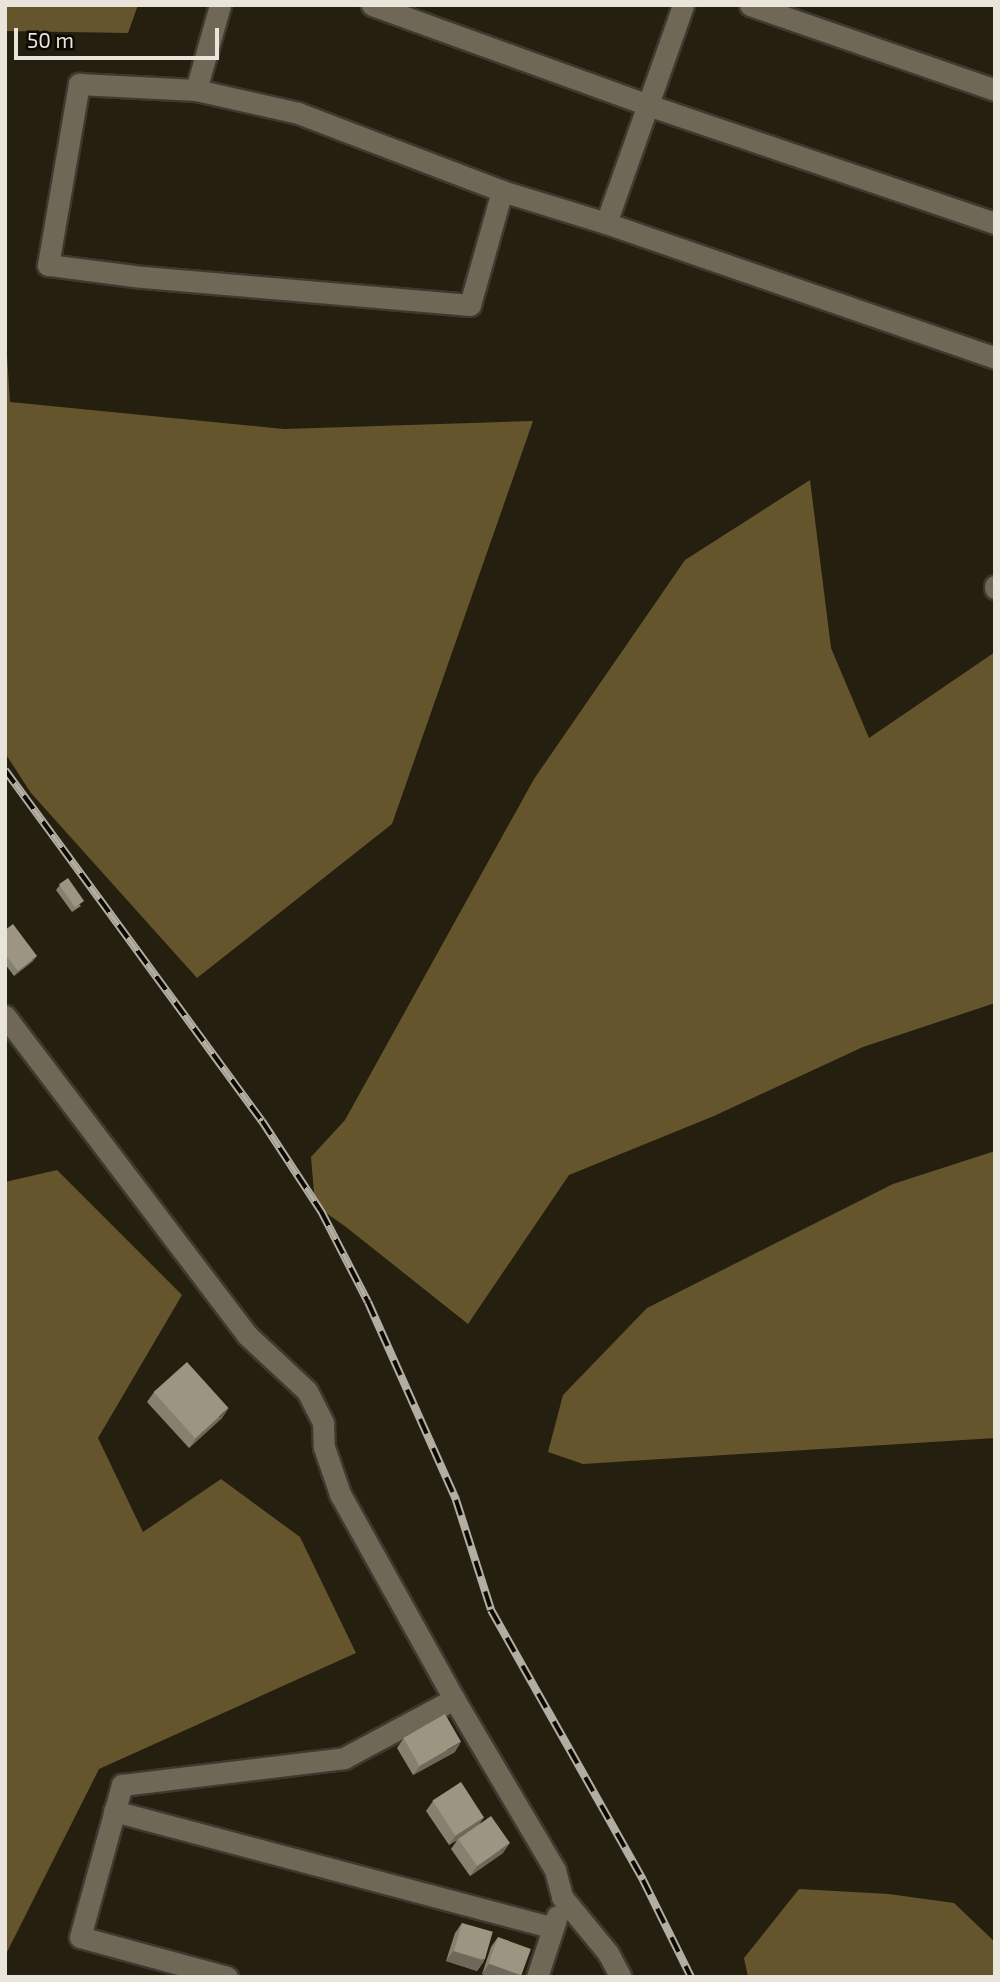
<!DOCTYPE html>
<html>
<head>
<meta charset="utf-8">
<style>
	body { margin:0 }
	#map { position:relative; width:1000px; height:1982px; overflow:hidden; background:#251f0f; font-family:"Exo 2",sans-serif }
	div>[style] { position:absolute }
	.forest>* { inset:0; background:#64552d }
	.roads { filter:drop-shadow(2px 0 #3e3930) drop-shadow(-2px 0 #3e3930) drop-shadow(0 2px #3e3930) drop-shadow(0 -2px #3e3930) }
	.street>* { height:21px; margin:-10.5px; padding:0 10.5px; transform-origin:10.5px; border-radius:10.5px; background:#6f6856 }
	.rail>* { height:8px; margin-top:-4px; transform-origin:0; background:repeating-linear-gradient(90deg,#0c0904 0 16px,#b3aea2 0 32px); box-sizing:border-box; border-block:2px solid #b3aea2 }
	.wall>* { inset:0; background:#86806f }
	.shaded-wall>* { inset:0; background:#6d685a }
	.building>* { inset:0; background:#9c9581; transform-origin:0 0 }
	span { translate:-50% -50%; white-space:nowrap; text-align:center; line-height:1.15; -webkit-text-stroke:7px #0c0904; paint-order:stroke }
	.frame { position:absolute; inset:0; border:7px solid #e9e5db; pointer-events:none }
	.scale { position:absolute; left:14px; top:28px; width:205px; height:32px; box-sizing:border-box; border:4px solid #e9e5db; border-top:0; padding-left:9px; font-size:21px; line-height:24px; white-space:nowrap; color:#e9e5db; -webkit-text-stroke:5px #0c0904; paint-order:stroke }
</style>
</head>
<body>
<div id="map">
	<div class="forest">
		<div style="clip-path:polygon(5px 5px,138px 5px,128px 33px,5px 31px)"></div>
		<div style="clip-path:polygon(5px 324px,10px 402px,284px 429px,533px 421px,392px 824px,197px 978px,31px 793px,5px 753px)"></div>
		<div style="clip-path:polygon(810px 480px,831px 648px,869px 738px,995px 652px,995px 1003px,863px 1047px,714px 1116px,569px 1175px,468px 1324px,346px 1227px,315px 1205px,311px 1157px,345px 1120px,534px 779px,685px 560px)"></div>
		<div style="clip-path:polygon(995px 1151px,995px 1438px,583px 1464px,548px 1452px,563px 1395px,647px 1308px,893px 1184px)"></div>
		<div style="clip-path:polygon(57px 1170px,182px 1295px,98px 1438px,143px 1532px,221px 1479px,300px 1537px,356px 1653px,99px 1769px,5px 1956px,5px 1182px)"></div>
		<div style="clip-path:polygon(799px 1889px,889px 1894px,954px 1903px,995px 1942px,995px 1977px,748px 1977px,744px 1958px)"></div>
	</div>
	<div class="roads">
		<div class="street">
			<div style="left:372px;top:5px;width:294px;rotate:19.9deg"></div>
			<div style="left:648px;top:105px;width:367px;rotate:18.8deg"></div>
			<div style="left:750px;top:5px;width:259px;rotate:19.1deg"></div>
			<div style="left:196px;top:90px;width:88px;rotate:-74.2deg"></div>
			<div style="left:502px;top:191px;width:118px;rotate:105.7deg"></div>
			<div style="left:470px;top:305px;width:337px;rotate:-175.1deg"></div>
			<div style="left:134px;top:276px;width:87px;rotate:-172.7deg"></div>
			<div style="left:48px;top:265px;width:184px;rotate:-80.3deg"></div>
			<div style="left:79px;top:84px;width:117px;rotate:2.9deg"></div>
			<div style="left:196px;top:90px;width:105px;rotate:12.7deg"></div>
			<div style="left:298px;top:113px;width:218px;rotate:20.9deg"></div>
			<div style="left:502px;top:191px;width:109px;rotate:17.1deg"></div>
			<div style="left:606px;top:223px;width:412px;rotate:19.1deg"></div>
			<div style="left:606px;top:223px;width:231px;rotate:-70.5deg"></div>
			<div style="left:995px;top:586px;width:2px;rotate:90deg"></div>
			<div style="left:5px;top:1016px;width:400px;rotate:52.8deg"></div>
			<div style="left:247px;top:1335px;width:82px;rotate:43deg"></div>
			<div style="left:307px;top:1391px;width:36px;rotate:63deg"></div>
			<div style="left:323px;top:1423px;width:24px;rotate:88deg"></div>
			<div style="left:324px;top:1447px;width:50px;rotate:71.2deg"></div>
			<div style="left:340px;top:1494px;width:235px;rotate:60.9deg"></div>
			<div style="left:454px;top:1699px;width:199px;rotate:59.4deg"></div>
			<div style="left:555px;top:1870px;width:28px;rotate:75deg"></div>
			<div style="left:562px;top:1897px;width:72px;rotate:50.6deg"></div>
			<div style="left:608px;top:1953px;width:27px;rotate:62deg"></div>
			<div style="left:114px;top:1811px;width:454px;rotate:14.9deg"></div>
			<div style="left:227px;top:1977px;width:152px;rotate:-164.8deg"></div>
			<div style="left:80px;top:1937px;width:158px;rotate:-74.6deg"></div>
			<div style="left:122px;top:1785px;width:224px;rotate:-6.9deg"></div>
			<div style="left:344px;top:1758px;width:125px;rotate:-28.2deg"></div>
			<div style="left:537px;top:1977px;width:64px;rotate:-71.8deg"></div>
		</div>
	</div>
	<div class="rail">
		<div style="left:5px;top:770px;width:435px;rotate:53.8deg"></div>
		<div style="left:262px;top:1121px;width:108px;rotate:56.8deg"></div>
		<div style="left:321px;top:1211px;width:102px;rotate:62.7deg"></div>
		<div style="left:368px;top:1302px;width:217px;rotate:66deg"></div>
		<div style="left:456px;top:1500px;width:115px;rotate:72.3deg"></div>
		<div style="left:491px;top:1610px;width:310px;rotate:60.6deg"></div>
		<div style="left:643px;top:1880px;width:108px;rotate:63.7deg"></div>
	</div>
	<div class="wall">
		<div style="clip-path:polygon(60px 885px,81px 906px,72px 912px,56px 890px)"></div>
		<div style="clip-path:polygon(5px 930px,33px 961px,14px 976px,5px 964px)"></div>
		<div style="clip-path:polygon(154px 1392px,222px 1418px,189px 1448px,147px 1402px)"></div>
		<div style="clip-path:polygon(404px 1738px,455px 1752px,413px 1775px,397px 1748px)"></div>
		<div style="clip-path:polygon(433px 1801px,484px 1817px,478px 1826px,503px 1853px,470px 1876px,451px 1849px,458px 1839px,464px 1836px,449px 1845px,426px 1811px)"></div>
		<div style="clip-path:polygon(462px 1923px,484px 1961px,477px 1971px,446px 1961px,455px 1933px)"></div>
		<div style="clip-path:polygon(498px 1937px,520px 1977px,491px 1977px,482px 1974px,491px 1947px)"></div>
	</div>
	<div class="shaded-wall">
		<div style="clip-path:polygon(37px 956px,33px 961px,14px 976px,18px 971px)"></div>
		<div style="clip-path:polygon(229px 1408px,222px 1418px,189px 1448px,196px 1438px)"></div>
		<div style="clip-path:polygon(461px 1742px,455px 1752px,413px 1775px,420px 1766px)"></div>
		<div style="clip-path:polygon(484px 1817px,477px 1827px,449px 1845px,456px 1835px)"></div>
		<div style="clip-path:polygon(510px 1843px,503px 1853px,470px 1876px,477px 1866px)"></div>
		<div style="clip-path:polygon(453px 1951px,484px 1961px,477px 1971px,446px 1961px)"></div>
		<div style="clip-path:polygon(489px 1964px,522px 1975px,520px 1977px,491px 1977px,482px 1974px)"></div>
	</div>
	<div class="building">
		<div style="left:68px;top:878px;width:28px;height:11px;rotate:55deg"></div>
		<div style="clip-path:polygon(13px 924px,37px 956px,18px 971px,5px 954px,5px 930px)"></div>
		<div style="left:187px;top:1362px;width:62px;height:45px;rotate:48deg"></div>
		<div style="left:445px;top:1714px;width:32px;height:48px;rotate:60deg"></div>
		<div style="left:461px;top:1782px;width:42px;height:34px;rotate:57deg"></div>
		<div style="left:491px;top:1816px;width:33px;height:40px;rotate:55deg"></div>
		<div style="left:462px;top:1923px;width:32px;height:29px;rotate:16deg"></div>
		<div style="left:498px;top:1937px;width:35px;height:28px;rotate:20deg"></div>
	</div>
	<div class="frame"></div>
	<div class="scale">50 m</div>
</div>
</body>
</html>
